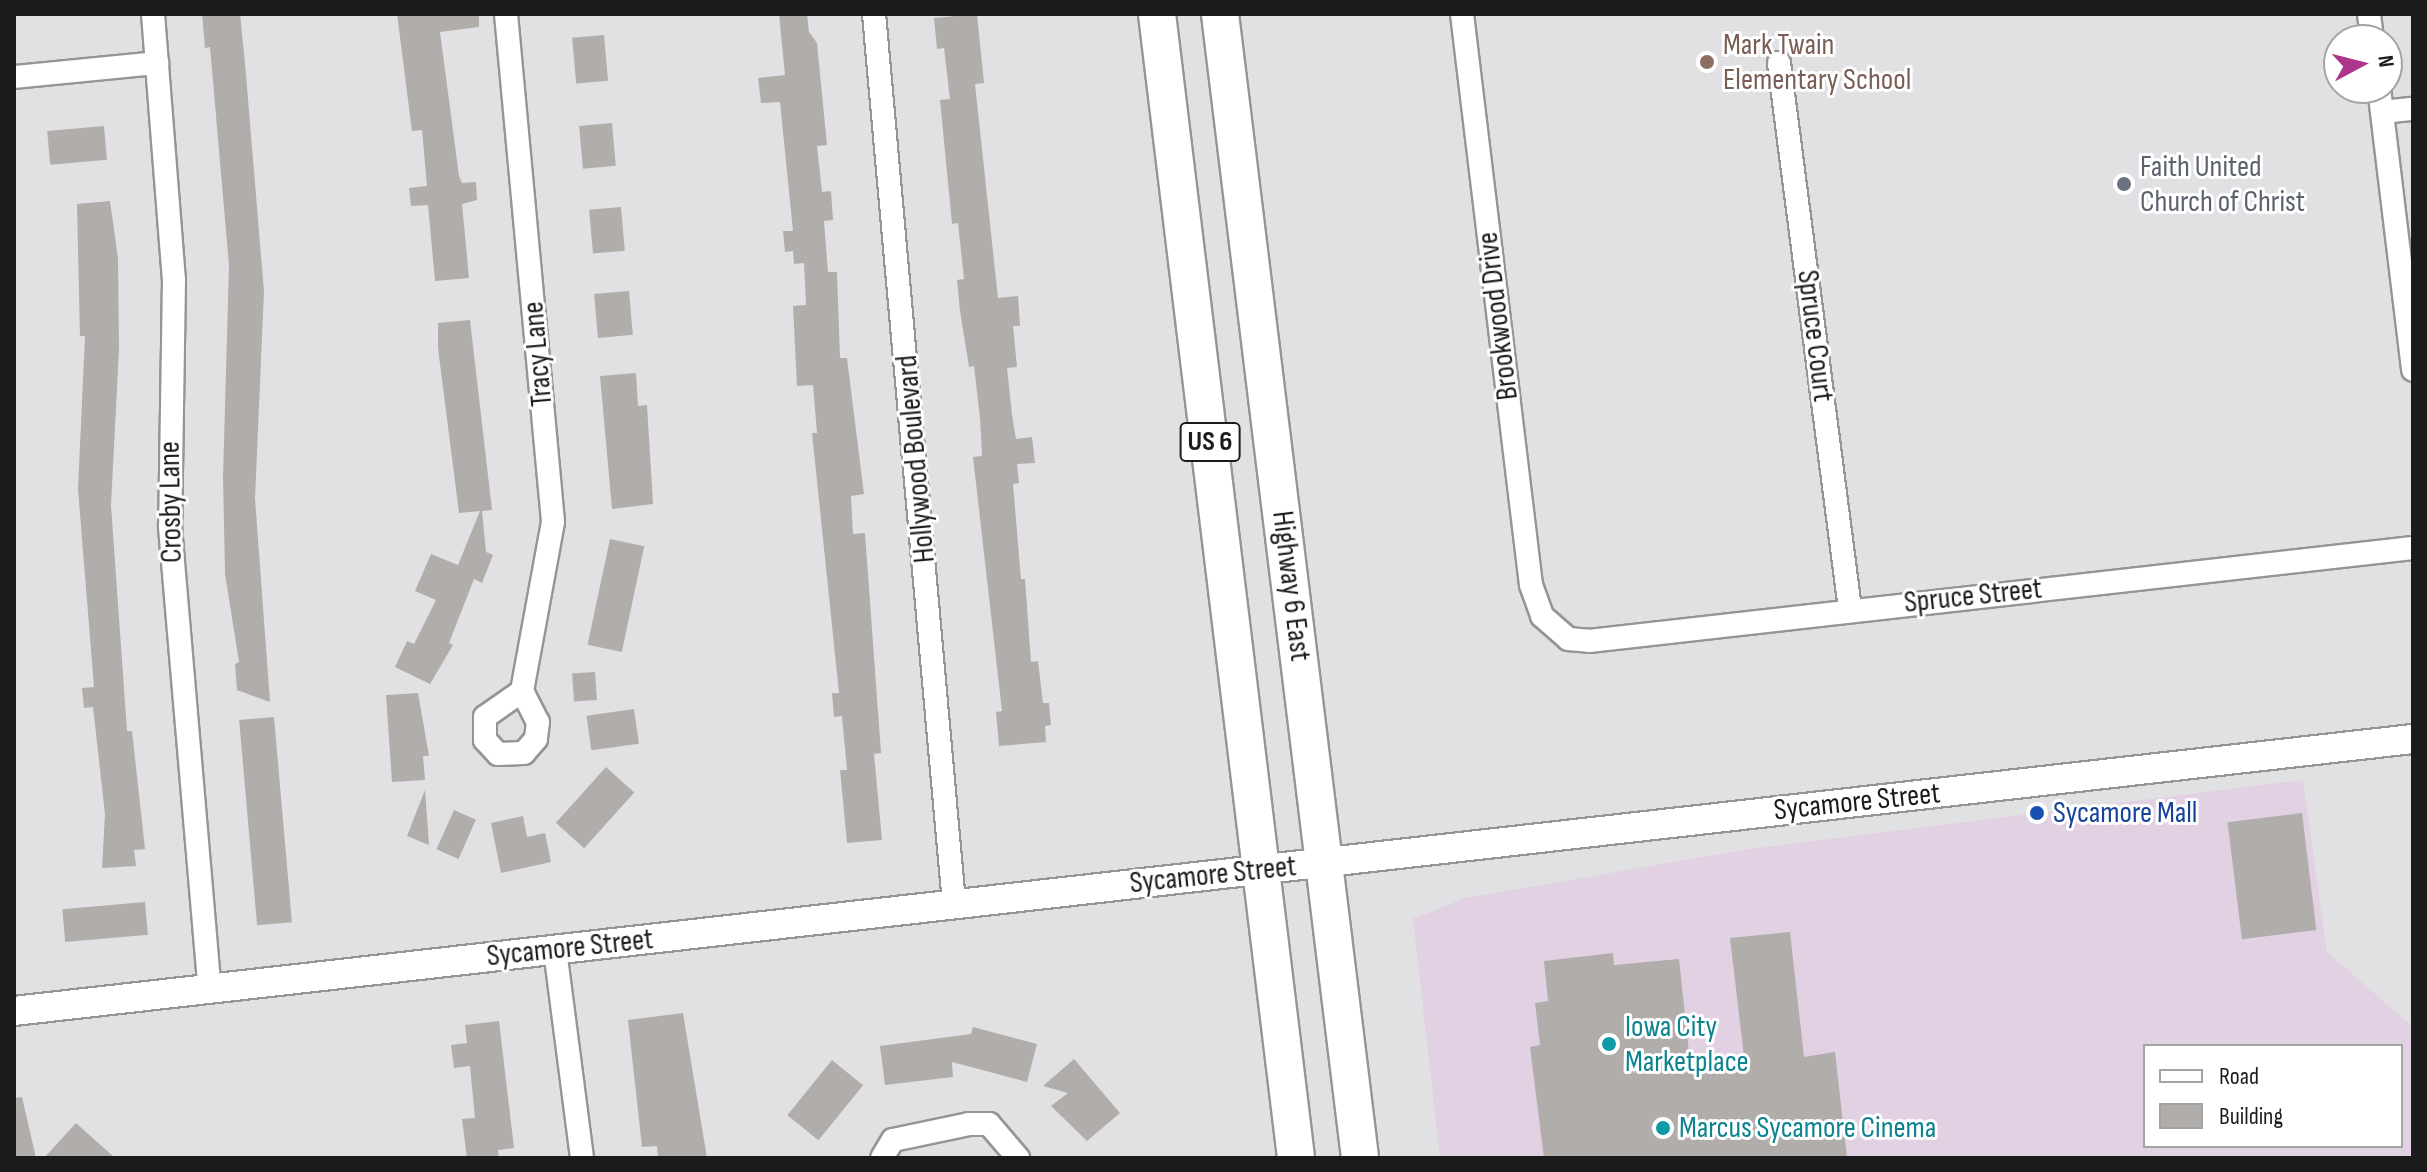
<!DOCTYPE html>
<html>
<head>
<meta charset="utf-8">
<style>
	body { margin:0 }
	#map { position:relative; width:2427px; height:1172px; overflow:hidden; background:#e1e1e4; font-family:"Sofia Sans Condensed",sans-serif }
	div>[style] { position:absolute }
	.commercial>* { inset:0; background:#e2d1e3 }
	.building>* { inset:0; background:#b0adab; transform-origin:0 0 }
	.roads { filter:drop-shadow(2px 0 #959598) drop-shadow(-2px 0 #959598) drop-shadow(0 2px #959598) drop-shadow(0 -2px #959598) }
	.minor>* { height:22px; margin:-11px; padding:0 11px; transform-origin:11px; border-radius:11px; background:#fff }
	.tertiary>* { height:28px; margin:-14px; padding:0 14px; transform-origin:14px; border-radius:14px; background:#fff }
	.primary>* { height:36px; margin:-18px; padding:0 18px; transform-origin:18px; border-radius:18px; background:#fff }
	.dots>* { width:22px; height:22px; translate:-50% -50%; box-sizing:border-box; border:4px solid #fff; border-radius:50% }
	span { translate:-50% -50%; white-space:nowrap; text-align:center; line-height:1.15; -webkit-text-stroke:6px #fff; paint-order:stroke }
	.shield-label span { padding:2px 6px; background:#fff; border:2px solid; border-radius:6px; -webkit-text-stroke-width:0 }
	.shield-label { font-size:28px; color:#1b1b1c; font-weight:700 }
	.education-label { font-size:30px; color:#785e54 }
	.left { translate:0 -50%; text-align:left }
	.worship-label { font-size:30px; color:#5b616d }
	.street-label { font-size:30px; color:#1b1b1c }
	.transit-label { font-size:30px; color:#164399 }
	.culture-label { font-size:30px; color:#0d838f }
	.frame { position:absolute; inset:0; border:16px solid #1b1b1c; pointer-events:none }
	.legend { position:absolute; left:2143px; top:1044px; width:260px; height:104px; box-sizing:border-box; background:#fff; border:2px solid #a4a4a4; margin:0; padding:10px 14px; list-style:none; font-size:24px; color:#1b1b1c }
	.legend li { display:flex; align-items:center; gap:16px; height:40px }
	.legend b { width:40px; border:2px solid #a4a4a4 }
	.north { position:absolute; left:2323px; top:24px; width:80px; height:80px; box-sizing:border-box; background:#fff; border:2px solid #a4a4a4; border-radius:50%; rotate:83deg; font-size:22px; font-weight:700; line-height:32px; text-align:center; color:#1b1b1c }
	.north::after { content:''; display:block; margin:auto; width:28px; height:36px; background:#ad368c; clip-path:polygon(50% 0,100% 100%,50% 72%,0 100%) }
</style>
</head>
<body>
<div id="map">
	<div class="commercial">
		<div style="clip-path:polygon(evenodd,2303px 780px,2327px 952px,2413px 1027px,2413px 1158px,1440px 1158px,1413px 919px,1465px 898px,1750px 849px,2303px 780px,2145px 1046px,2401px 1046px,2401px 1146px,2145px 1146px,2145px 1046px)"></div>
	</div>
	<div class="building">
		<div style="clip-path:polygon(202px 14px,240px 14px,245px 63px,264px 291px,255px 498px,270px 702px,237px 690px,235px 664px,239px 662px,225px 574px,223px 477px,229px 265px,210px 47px,205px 48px)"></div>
		<div style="clip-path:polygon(397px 14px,479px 14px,479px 27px,440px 32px,459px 176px,462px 183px,476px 182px,477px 200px,462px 204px,469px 278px,435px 281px,428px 205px,411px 206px,409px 188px,427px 186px,422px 130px,412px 131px)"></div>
		<div style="clip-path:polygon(779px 14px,807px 14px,809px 32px,817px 43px,827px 145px,817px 146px,822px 192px,831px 191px,833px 220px,824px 221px,828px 272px,837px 272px,840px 358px,847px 358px,864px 494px,851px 496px,853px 534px,865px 533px,881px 753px,874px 754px,882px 840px,847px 843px,840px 770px,847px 770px,842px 716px,834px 717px,832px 693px,839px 693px,812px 433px,817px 433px,813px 385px,797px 386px,793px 306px,806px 305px,804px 263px,794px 264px,793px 251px,785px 252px,783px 231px,793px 231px,780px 102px,761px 103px,758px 78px,785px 75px)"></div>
		<div style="clip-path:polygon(977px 14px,984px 83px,975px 84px,998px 298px,1018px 296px,1020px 326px,1013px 326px,1017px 367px,1007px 368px,1012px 415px,1016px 439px,1032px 437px,1035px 463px,1017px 464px,1019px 483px,1013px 484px,1021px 579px,1025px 579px,1031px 662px,1038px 661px,1043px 703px,1049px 703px,1051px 725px,1045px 726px,1046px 742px,999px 746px,996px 712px,1002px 711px,973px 457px,982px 456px,980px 418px,974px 366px,969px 367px,960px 311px,957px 280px,964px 279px,958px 223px,952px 224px,940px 100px,950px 99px,944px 48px,937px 49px,934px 18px)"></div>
		<div style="left:604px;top:35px;width:46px;height:32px;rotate:85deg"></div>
		<div style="left:612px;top:123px;width:43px;height:33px;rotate:85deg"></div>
		<div style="left:104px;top:126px;width:34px;height:57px;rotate:85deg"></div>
		<div style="clip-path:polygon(110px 201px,118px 258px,119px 349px,111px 505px,127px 731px,132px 731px,145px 849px,134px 850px,136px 866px,102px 868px,105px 814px,93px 707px,84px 708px,82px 688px,94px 687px,78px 489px,85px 336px,80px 336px,77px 204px)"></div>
		<div style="left:621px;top:207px;width:44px;height:32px;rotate:85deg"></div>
		<div style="left:629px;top:291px;width:44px;height:35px;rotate:85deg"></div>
		<div style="clip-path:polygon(470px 320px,492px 510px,482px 511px,486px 552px,493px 555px,482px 583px,474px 579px,449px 643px,453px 645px,430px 684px,395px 667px,407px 641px,414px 644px,436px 600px,415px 591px,431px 554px,458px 565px,480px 511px,459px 513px,438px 348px,438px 323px)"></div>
		<div style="clip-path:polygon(636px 373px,638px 406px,647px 405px,653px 504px,612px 509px,600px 376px)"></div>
		<div style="left:610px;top:539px;width:35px;height:108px;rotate:12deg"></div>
		<div style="left:595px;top:672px;width:28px;height:23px;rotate:86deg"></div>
		<div style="clip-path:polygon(418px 693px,429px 756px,423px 756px,425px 780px,392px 782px,386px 695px)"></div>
		<div style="left:634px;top:709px;width:35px;height:48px;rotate:82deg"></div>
		<div style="left:274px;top:717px;width:206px;height:35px;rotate:85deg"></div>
		<div style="left:606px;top:767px;width:38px;height:75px;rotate:42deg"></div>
		<div style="clip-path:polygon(425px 790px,429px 845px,407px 836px)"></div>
		<div style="left:454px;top:810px;width:24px;height:43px;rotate:24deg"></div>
		<div style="left:2302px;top:813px;width:118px;height:75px;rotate:83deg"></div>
		<div style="clip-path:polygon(523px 816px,527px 837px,545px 833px,551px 862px,501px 873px,491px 823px)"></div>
		<div style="left:145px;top:902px;width:33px;height:83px;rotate:85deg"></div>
		<div style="clip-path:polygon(1790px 932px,1804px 1057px,1835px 1052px,1847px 1158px,1544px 1158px,1530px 1047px,1540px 1045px,1535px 1003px,1548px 1001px,1544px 961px,1613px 953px,1614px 965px,1679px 959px,1691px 1072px,1745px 1065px,1730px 938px)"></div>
		<div style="clip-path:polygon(683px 1013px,707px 1158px,658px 1158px,657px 1146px,642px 1147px,628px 1020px)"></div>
		<div style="clip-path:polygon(499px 1021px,514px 1148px,498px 1150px,499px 1158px,467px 1158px,462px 1119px,475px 1118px,470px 1066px,454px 1068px,451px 1045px,467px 1043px,465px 1025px)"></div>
		<div style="clip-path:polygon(973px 1027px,1037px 1044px,1027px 1082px,952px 1062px,953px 1077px,885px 1085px,880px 1046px,971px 1034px)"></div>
		<div style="clip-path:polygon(1074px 1059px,1120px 1113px,1087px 1141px,1051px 1106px,1068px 1093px,1043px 1086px)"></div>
		<div style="left:832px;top:1060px;width:40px;height:71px;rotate:39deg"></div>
		<div style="clip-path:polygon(22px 1097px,36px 1158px,14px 1158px,14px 1098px)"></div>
		<div style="clip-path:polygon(76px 1123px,115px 1158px,44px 1158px)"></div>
	</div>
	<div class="roads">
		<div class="minor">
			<div style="left:153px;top:14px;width:267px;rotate:85.5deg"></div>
			<div style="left:174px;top:280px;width:247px;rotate:90.9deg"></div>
			<div style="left:170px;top:527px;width:464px;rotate:85.1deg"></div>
			<div style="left:506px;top:14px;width:510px;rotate:84.71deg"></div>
			<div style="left:553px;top:522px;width:172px;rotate:100.4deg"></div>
			<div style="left:874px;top:14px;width:894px;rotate:84.86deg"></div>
			<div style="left:1462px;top:14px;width:575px;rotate:83.11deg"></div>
			<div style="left:1531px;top:585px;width:33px;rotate:70deg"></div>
			<div style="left:1542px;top:616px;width:35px;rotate:41deg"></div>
			<div style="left:1568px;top:639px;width:21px;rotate:5deg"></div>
			<div style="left:1589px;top:641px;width:829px;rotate:-6.44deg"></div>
			<div style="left:2369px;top:14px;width:26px;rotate:83deg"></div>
			<div style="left:1779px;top:63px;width:551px;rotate:82.59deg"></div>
			<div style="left:14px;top:77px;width:144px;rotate:-5.6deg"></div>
			<div style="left:2379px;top:88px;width:284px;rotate:83.1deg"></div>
			<div style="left:2382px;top:112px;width:31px;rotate:-6deg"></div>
			<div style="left:522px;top:691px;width:35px;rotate:63deg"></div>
			<div style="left:538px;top:722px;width:17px;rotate:97deg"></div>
			<div style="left:536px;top:739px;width:18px;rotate:131deg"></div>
			<div style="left:524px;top:753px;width:26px;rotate:178deg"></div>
			<div style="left:498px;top:754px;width:19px;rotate:-133deg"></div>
			<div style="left:485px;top:740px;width:23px;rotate:-90deg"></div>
			<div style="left:485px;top:717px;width:45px;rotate:-35.1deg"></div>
			<div style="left:555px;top:950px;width:210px;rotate:82.6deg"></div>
			<div style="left:882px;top:1158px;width:21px;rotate:-59deg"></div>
			<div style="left:893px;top:1140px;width:78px;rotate:-11.9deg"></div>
			<div style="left:969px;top:1124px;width:20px"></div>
			<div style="left:989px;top:1124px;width:45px;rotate:49.5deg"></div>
		</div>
		<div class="tertiary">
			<div style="left:14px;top:1011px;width:2414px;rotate:-6.47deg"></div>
		</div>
		<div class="primary">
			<div style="left:1157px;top:14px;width:1152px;rotate:83.07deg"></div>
			<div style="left:1220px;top:14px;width:1153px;rotate:83.02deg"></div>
		</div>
	</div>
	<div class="dots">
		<div style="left:1707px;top:62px;background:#8d6e63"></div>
		<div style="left:2124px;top:184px;background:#6b7280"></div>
		<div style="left:2037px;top:813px;background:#1a4fb4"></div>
		<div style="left:1609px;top:1044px;background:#0f9aa8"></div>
		<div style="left:1663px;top:1128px;background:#0f9aa8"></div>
	</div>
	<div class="shield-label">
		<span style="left:1210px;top:442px">US 6</span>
	</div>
	<div class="education-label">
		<span class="left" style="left:1723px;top:62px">Mark Twain<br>Elementary School</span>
	</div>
	<div class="worship-label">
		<span class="left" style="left:2140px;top:184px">Faith United<br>Church of Christ</span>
	</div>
	<div class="street-label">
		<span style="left:1498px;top:316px;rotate:-97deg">Brookwood Drive</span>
		<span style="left:1815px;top:336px;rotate:83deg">Spruce Court</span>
		<span style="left:538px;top:354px;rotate:-95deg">Tracy Lane</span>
		<span style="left:916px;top:459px;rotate:-95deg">Hollywood Boulevard</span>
		<span style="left:171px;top:502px;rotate:-91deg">Crosby Lane</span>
		<span style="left:1291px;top:586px;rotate:83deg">Highway 6 East</span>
		<span style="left:1973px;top:596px;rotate:-6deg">Spruce Street</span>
		<span style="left:1857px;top:802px;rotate:-6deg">Sycamore Street</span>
		<span style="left:1213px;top:875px;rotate:-6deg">Sycamore Street</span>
		<span style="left:570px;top:948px;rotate:-6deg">Sycamore Street</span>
	</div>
	<div class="transit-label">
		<span class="left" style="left:2053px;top:813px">Sycamore Mall</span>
	</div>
	<div class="culture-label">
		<span class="left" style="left:1625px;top:1044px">Iowa City<br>Marketplace</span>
		<span class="left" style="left:1679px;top:1128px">Marcus Sycamore Cinema</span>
	</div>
	<div class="frame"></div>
	<ul class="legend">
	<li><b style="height:10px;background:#fff"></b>Road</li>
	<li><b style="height:22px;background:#b0adab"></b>Building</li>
	</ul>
	<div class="north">N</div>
</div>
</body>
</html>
